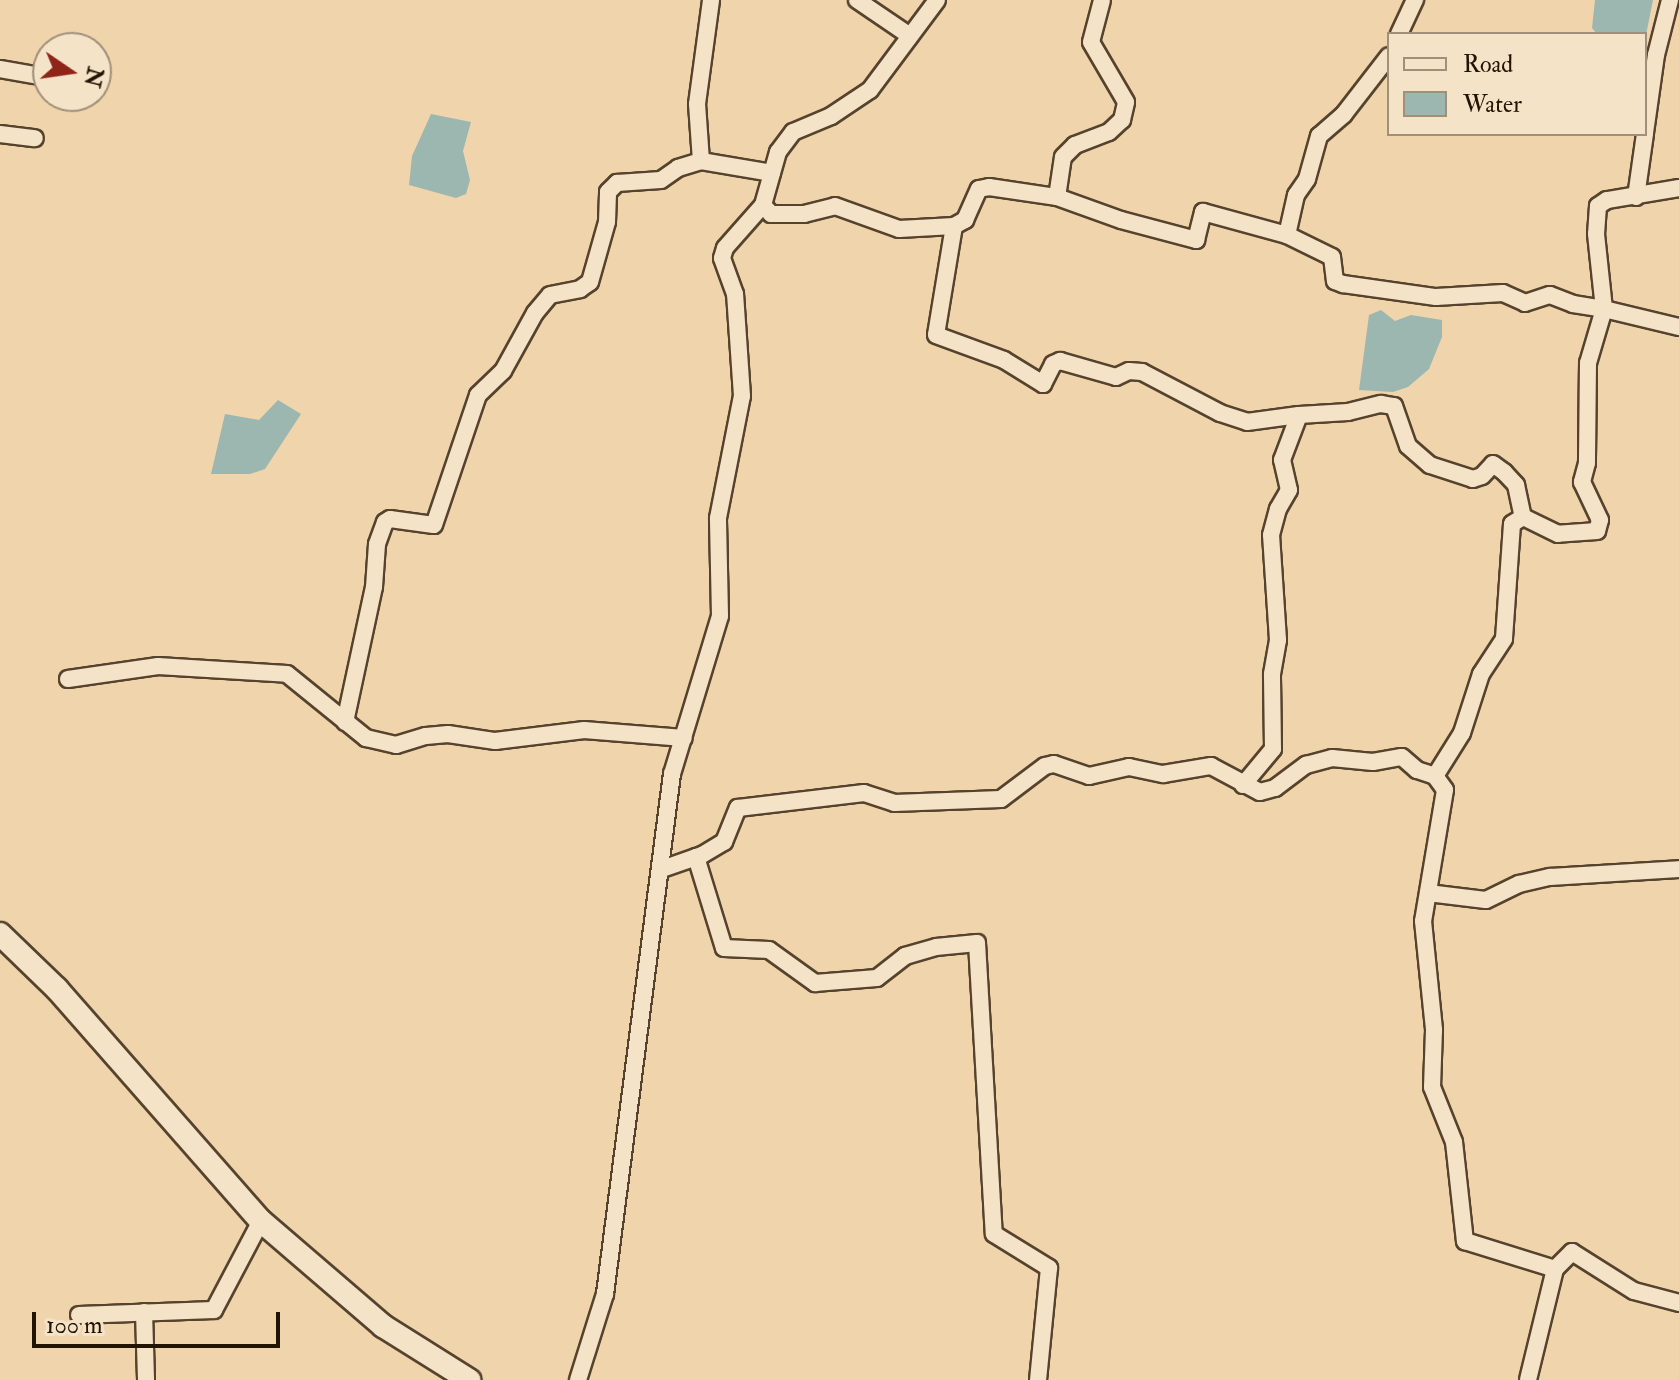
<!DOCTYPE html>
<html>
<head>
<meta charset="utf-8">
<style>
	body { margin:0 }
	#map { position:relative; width:1679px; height:1380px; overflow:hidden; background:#f0d4ab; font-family:"IM FELL Double Pica",serif }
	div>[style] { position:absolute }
	.water>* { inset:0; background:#9bb7b0 }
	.roads { filter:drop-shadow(2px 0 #56432d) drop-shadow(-2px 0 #56432d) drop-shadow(0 2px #56432d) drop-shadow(0 -2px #56432d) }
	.street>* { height:16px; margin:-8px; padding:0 8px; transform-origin:8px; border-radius:8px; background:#f5e3c8 }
	.secondary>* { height:22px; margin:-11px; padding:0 11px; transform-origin:11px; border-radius:11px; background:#f5e3c8 }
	span { translate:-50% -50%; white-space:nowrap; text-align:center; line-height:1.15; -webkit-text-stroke:7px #f5e3c8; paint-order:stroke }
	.legend { position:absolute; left:1387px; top:32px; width:260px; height:104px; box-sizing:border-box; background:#f5e3c8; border:2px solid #a19079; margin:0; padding:10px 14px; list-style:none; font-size:24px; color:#221303 }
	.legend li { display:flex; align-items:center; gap:16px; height:40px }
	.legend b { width:40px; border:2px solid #a19079 }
	.north { position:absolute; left:32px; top:32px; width:80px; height:80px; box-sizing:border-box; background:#f5e3c8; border:2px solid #a19079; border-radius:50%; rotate:103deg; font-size:22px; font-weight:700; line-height:32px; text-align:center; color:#221303 }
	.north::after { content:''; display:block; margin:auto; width:28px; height:36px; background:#8f2418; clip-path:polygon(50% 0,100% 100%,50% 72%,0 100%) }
	.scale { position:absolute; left:32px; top:1312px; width:248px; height:36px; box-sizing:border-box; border:4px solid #221303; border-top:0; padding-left:10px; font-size:24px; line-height:28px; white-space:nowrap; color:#221303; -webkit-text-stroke:6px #f5e3c8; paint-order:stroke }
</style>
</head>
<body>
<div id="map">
	<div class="water">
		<div style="clip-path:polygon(1595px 0,1653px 0,1645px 40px,1645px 34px,1597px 34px,1592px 28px)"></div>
		<div style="clip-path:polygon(431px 114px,471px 122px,463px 151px,470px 180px,466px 194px,456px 198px,409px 185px,412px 156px)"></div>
		<div style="clip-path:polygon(1381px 310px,1395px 321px,1411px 315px,1442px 320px,1442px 337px,1429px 369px,1408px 387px,1393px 392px,1359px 390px,1369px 315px)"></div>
		<div style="clip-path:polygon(278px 400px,301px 414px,265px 469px,250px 474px,211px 474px,225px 414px,259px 420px)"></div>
	</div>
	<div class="roads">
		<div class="street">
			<div style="left:857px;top:0;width:64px;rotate:34.2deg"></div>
			<div style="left:1399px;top:34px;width:38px;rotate:-65deg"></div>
			<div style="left:0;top:69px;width:36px;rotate:10deg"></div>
			<div style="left:1645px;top:133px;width:79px;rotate:-82deg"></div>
			<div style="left:1656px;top:55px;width:57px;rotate:-75.7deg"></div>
			<div style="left:0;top:134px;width:35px;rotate:7deg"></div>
			<div style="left:701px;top:161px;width:57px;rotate:-94deg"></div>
			<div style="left:697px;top:104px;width:105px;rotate:-82.3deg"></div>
			<div style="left:1679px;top:188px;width:73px;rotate:170.5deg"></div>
			<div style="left:1607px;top:200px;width:11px;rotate:146deg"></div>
			<div style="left:1598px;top:206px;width:28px;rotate:94deg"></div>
			<div style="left:1596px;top:234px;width:75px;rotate:83.9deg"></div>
			<div style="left:1604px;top:309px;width:77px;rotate:13.5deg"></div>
			<div style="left:1057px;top:197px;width:40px;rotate:-81.5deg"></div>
			<div style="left:1063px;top:157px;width:17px;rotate:-45deg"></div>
			<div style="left:1075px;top:145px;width:36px;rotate:-21deg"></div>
			<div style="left:1109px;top:132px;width:18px;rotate:-43deg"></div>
			<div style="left:1122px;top:120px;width:18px;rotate:-77deg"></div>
			<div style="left:1126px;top:102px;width:69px;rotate:-120.3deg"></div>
			<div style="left:1091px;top:42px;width:43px;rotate:-75.3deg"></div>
			<div style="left:1636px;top:197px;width:64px;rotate:-81.9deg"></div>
			<div style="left:763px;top:205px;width:12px;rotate:48deg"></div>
			<div style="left:771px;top:214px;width:33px"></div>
			<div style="left:804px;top:214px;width:32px;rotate:-14deg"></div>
			<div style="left:835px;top:206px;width:68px;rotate:19.8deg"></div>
			<div style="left:899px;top:229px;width:55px;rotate:-3.1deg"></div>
			<div style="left:954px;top:226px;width:110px;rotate:99.4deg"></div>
			<div style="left:936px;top:335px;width:72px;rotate:20.2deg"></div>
			<div style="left:1004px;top:360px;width:46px;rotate:31.6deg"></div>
			<div style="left:1043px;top:384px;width:22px;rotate:-63deg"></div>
			<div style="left:1053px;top:364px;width:8px;rotate:-23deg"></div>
			<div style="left:1060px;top:361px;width:58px;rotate:15.9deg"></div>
			<div style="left:1116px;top:377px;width:14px;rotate:-25deg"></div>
			<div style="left:1129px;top:371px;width:13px;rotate:4deg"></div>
			<div style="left:1142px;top:372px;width:88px;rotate:27.7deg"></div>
			<div style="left:1220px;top:413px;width:28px;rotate:18deg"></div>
			<div style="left:1247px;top:422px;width:52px;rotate:-7.7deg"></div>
			<div style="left:954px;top:226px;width:13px;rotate:-29deg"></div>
			<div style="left:965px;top:220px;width:34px;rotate:-66deg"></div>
			<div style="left:979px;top:189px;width:10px;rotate:-11deg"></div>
			<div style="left:989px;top:187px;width:69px;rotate:8.4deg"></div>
			<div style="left:1057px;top:197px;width:68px;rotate:19.8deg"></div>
			<div style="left:1121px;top:220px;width:78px;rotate:14.9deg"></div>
			<div style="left:1196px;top:240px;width:29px;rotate:-76deg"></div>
			<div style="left:1203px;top:212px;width:87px;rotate:15.3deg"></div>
			<div style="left:1287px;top:235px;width:41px;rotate:-77.3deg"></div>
			<div style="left:1296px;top:195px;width:19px;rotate:-55deg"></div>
			<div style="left:1307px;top:179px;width:45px;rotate:-74.4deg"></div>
			<div style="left:1319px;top:136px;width:33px;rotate:-41deg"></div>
			<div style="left:1344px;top:114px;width:73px;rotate:-52.2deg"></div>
			<div style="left:1287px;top:235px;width:50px;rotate:26.1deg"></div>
			<div style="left:1332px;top:257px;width:24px;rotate:83deg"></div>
			<div style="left:1335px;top:281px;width:9px;rotate:21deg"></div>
			<div style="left:1343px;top:284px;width:94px;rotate:8deg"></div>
			<div style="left:1436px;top:297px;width:67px;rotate:-3.4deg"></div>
			<div style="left:1503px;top:293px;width:24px;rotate:24deg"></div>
			<div style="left:1525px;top:303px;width:26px;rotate:-18deg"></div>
			<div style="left:1550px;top:295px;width:25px;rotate:21deg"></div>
			<div style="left:1573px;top:304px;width:31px;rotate:9deg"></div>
			<div style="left:1604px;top:309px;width:56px;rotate:106.5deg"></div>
			<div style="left:1588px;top:363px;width:100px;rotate:90.6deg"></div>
			<div style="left:1587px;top:463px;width:20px;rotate:105deg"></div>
			<div style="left:1582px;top:482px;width:42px;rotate:64.7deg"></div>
			<div style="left:1600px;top:520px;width:11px;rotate:105deg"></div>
			<div style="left:1597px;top:531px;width:39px;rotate:176deg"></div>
			<div style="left:1558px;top:534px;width:39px;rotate:-154deg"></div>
			<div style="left:1523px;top:517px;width:13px;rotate:148deg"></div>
			<div style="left:1512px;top:524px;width:115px;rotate:94deg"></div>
			<div style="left:1504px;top:639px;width:42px;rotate:123.3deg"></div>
			<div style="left:1481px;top:674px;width:62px;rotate:107.9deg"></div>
			<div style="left:1462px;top:733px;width:51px;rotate:122.1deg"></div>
			<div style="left:1435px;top:776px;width:17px;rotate:54deg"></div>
			<div style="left:1445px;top:790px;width:133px;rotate:99.5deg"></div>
			<div style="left:1423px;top:921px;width:110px;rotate:84.2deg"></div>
			<div style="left:1434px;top:1030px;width:57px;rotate:92deg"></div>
			<div style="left:1432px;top:1087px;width:59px;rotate:68.2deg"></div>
			<div style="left:1454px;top:1142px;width:100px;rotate:83.7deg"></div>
			<div style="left:1465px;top:1241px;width:94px;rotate:17.3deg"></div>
			<div style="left:1555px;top:1269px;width:114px;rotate:103.7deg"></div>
			<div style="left:68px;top:679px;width:91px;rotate:-8.2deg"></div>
			<div style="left:158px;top:666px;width:129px;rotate:3.5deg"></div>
			<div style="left:287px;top:674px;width:102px;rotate:39deg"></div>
			<div style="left:366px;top:738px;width:31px;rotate:13deg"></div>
			<div style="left:396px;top:745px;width:31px;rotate:-17deg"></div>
			<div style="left:426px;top:736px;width:22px;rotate:-5deg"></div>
			<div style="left:448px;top:734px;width:48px;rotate:8.5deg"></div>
			<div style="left:495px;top:741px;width:90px;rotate:-7deg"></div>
			<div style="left:584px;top:730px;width:100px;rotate:4.6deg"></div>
			<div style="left:345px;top:722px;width:138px;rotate:-77.9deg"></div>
			<div style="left:374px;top:587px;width:43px;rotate:-86deg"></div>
			<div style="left:377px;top:544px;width:23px;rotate:-70deg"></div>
			<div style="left:385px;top:522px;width:6px;rotate:-31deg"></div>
			<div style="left:390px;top:519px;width:44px;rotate:7.8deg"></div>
			<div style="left:434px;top:525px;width:137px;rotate:-71.3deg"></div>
			<div style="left:478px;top:395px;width:35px;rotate:-44deg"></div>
			<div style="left:503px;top:371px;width:66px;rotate:-61.1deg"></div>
			<div style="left:535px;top:313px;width:23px;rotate:-50deg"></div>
			<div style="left:550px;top:295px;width:31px;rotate:-11deg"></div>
			<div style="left:580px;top:289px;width:12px;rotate:-35deg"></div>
			<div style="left:590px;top:282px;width:62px;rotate:-74.2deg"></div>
			<div style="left:607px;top:222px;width:30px;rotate:-88deg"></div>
			<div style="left:608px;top:192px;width:13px;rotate:-45deg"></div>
			<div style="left:617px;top:183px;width:44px;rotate:-3.9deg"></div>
			<div style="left:661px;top:180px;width:21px;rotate:-35deg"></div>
			<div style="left:678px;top:168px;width:24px;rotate:-17deg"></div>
			<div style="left:701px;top:161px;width:72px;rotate:9.6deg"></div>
			<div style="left:1243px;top:785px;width:47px;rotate:-50.2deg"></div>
			<div style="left:1273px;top:749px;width:75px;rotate:-90.8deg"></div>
			<div style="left:1272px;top:674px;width:35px;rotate:-80deg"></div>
			<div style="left:1278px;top:640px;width:105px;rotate:-93.8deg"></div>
			<div style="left:1271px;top:535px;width:27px;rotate:-75deg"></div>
			<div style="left:1278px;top:509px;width:22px;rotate:-60deg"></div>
			<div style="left:1289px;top:490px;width:31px;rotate:-103deg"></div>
			<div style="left:1282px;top:460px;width:48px;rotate:-69.3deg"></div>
			<div style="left:1299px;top:415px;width:49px;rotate:-3.5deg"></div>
			<div style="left:1348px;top:412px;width:34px;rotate:-14deg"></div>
			<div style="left:1381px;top:404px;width:13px;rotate:9deg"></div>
			<div style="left:1394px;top:406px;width:42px;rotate:70.7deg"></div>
			<div style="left:1408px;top:446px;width:29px;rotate:41deg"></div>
			<div style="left:1430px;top:465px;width:45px;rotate:18deg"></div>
			<div style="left:1473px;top:479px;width:9px;rotate:-18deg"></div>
			<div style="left:1482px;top:476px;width:16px;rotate:-47deg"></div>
			<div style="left:1493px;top:464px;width:14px;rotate:36deg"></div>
			<div style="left:1504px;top:472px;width:18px;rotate:47deg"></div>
			<div style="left:1516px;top:485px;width:33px;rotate:78deg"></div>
			<div style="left:696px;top:857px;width:95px;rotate:72.9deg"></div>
			<div style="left:724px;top:948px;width:45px;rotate:2.5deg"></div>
			<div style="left:769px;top:950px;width:57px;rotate:35.7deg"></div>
			<div style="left:815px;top:983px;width:62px;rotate:-4.6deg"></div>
			<div style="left:877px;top:978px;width:36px;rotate:-38deg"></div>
			<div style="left:905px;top:956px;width:32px;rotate:-16deg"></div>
			<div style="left:936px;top:947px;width:41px;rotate:-5.6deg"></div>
			<div style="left:977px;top:943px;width:291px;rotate:86.7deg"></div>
			<div style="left:994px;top:1234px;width:65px;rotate:31.7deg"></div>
			<div style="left:1049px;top:1268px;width:113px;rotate:95.6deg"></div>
			<div style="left:662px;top:869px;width:42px;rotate:-19.3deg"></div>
			<div style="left:702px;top:855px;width:26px;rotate:-31deg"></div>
			<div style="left:724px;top:842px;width:37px;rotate:-68deg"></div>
			<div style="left:738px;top:808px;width:127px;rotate:-6.8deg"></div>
			<div style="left:864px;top:793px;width:32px;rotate:18deg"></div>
			<div style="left:894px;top:803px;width:107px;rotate:-2.1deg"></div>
			<div style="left:1001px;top:799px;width:55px;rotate:-36.9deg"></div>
			<div style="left:1045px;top:766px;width:9px;rotate:-13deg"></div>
			<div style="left:1054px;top:764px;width:37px;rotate:19deg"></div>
			<div style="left:1089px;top:776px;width:41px;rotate:-12.7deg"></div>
			<div style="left:1129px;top:767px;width:35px;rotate:12deg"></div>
			<div style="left:1163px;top:774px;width:49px;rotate:-9.5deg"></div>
			<div style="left:1211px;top:766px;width:55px;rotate:28deg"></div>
			<div style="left:1260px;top:792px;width:16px;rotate:-15deg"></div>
			<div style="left:1275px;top:788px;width:39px;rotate:-37deg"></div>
			<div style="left:1306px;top:765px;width:27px;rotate:-15deg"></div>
			<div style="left:1332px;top:758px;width:41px;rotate:5.6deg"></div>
			<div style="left:1373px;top:762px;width:29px;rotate:-10deg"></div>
			<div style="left:1402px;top:757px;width:20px;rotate:41deg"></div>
			<div style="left:1417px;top:770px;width:19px;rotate:18deg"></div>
			<div style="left:1428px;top:893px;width:58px;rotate:6.9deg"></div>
			<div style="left:1486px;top:900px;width:37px;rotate:-26deg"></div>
			<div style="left:1519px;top:884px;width:32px;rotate:-13deg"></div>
			<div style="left:1550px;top:877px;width:129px;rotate:-3.5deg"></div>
			<div style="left:1555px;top:1269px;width:24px;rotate:-45deg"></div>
			<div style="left:1572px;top:1252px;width:73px;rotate:32.2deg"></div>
			<div style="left:1634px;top:1291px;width:47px;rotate:14.9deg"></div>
			<div style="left:144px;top:1312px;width:68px;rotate:88.3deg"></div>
			<div style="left:79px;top:1315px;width:135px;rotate:-2.1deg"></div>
			<div style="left:214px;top:1310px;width:101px;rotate:-62.2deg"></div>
			<div style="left:578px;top:1380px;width:90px;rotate:-72.6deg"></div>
			<div style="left:605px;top:1294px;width:524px;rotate:-82.66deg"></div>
			<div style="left:672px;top:774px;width:165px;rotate:-73.1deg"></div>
			<div style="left:720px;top:616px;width:98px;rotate:-91.2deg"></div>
			<div style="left:718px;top:518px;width:124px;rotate:-78.9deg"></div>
			<div style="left:742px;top:396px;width:102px;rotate:-93.9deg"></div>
			<div style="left:735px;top:294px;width:38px;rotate:-110deg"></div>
			<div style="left:722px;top:258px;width:10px;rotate:-73deg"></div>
			<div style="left:725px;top:248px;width:57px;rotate:-48.5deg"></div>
			<div style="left:763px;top:205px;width:55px;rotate:-74.2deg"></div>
			<div style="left:778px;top:152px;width:25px;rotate:-53deg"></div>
			<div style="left:793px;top:132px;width:41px;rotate:-22.8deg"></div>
			<div style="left:831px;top:116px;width:47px;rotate:-33.7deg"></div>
			<div style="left:870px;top:90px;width:112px;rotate:-53.3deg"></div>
		</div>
		<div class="secondary">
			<div style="left:0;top:934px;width:79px;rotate:44deg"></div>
			<div style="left:57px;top:989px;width:309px;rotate:48.7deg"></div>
			<div style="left:261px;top:1221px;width:161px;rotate:40.7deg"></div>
			<div style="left:383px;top:1326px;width:102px;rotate:32.1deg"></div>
		</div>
	</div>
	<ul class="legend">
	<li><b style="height:10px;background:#f5e3c8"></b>Road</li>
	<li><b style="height:22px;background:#9bb7b0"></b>Water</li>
	</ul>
	<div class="north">N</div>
	<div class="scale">100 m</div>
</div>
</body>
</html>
